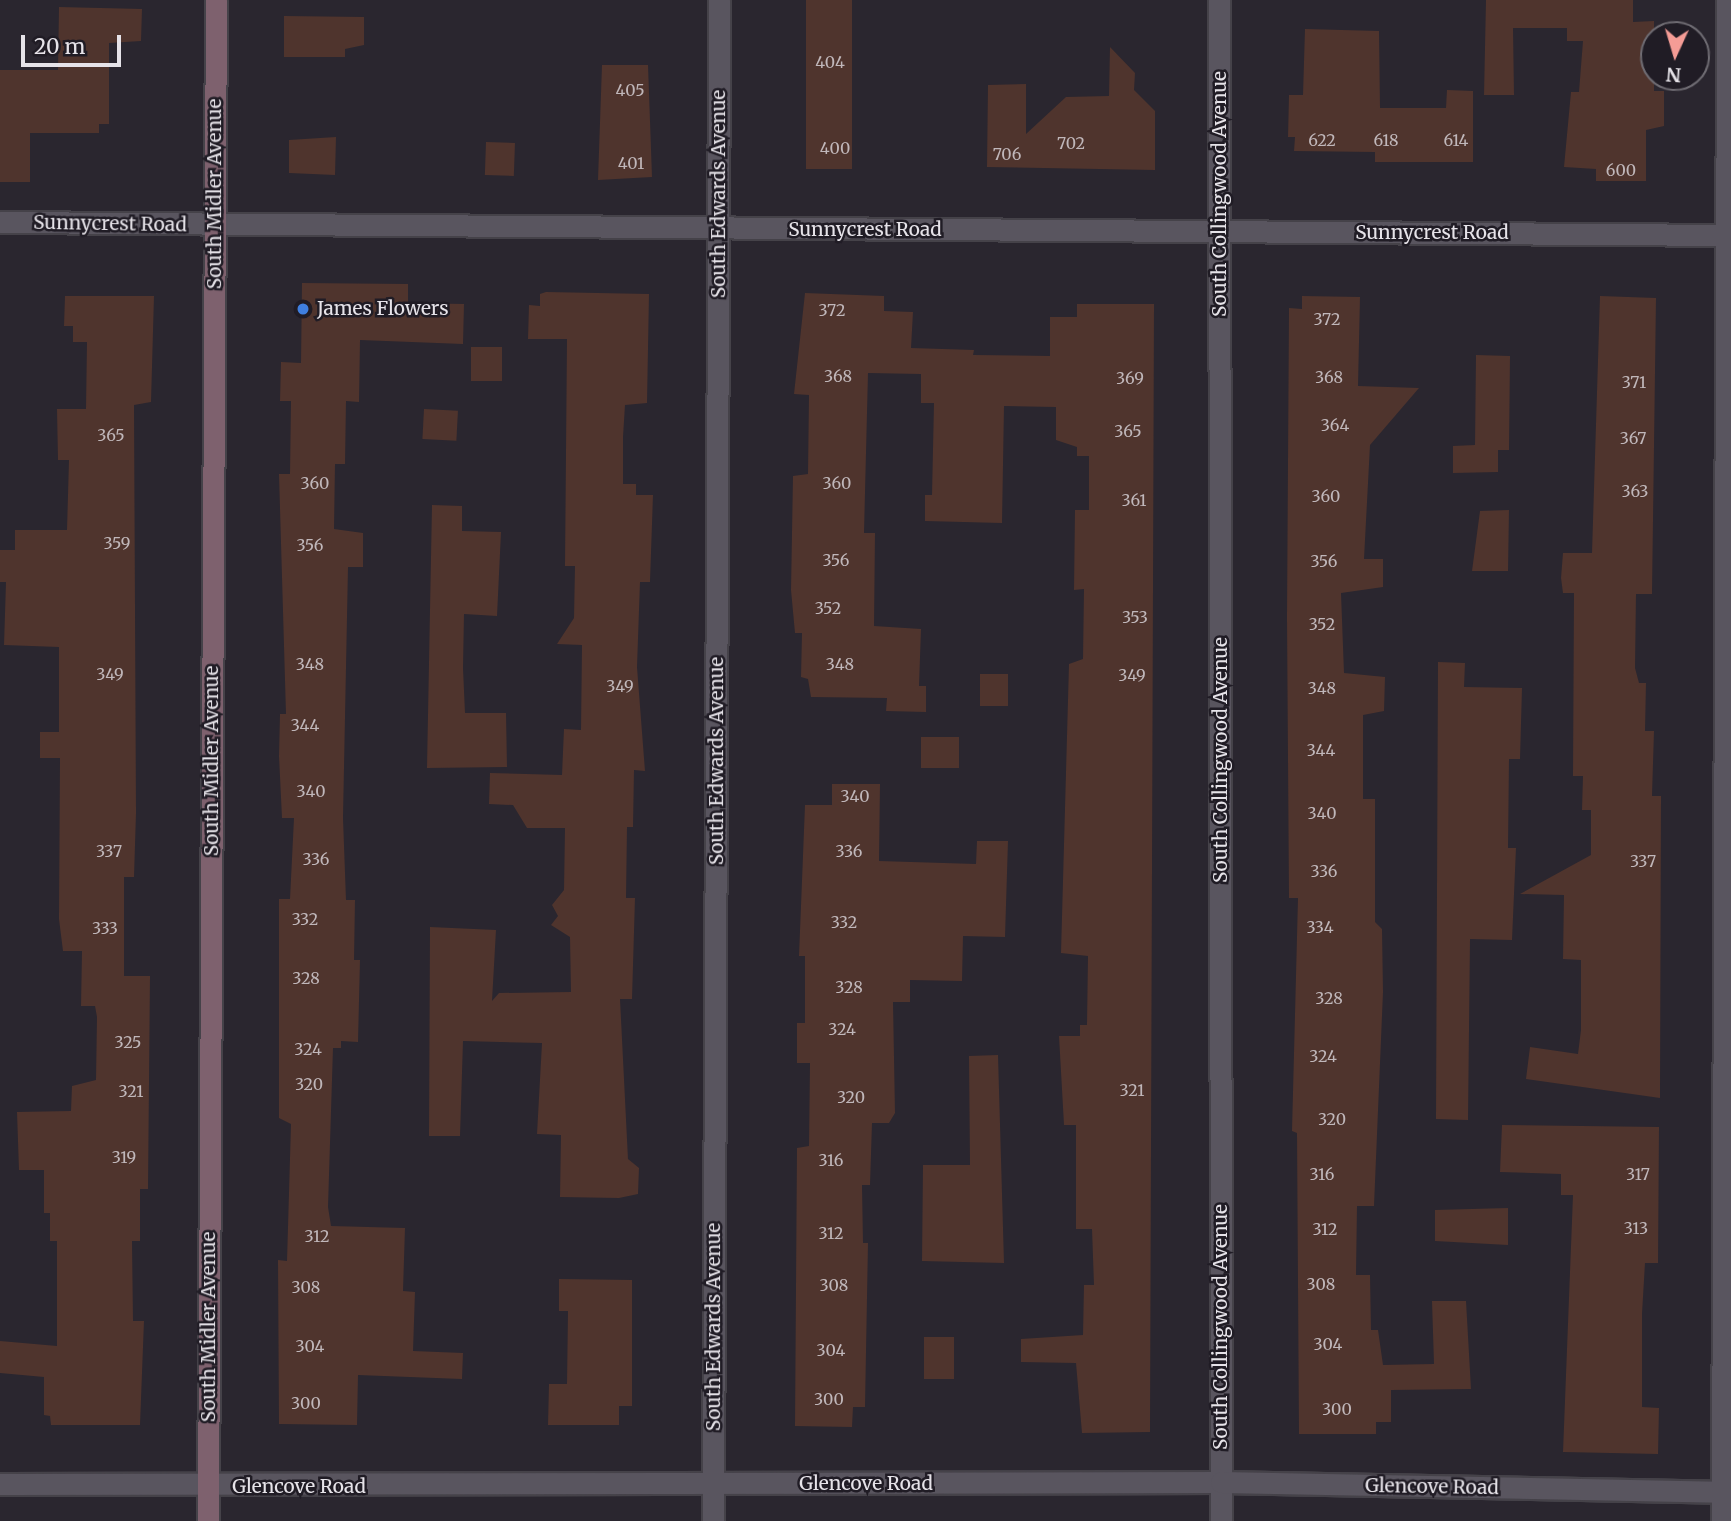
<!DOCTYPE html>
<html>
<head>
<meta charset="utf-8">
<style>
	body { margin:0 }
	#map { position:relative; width:1731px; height:1521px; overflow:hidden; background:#2a262f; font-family:Merriweather,serif }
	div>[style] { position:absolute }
	.building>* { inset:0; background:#4f342d; transform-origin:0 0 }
	.roads { filter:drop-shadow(2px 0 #454249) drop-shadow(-2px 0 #454249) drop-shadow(0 2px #454249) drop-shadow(0 -2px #454249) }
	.street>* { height:21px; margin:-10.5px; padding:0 10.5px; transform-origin:10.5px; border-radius:10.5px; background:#59555f }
	.secondary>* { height:21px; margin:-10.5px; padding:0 10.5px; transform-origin:10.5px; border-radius:10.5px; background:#7e616e }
	.dots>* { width:19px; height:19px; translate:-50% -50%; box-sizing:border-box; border:4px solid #201c25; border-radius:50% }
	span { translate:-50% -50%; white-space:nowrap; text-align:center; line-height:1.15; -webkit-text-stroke:5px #201c25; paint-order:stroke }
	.number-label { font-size:16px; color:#c0b7ba }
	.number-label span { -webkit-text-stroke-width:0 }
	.street-label { font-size:19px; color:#e6e3e9 }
	.poi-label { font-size:19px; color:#e6e3e9 }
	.left { translate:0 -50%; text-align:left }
	.north { position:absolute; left:1640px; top:21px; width:70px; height:70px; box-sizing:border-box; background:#201c25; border:2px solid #6f6c73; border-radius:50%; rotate:184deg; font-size:19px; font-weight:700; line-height:28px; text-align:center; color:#e6e3e9 }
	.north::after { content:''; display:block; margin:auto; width:24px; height:32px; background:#f59c96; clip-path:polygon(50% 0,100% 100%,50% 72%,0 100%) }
	.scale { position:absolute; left:21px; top:35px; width:100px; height:32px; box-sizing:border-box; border:4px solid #e6e3e9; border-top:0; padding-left:9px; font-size:21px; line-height:24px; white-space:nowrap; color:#e6e3e9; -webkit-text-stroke:5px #201c25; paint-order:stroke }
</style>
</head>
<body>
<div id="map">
	<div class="building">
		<div style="left:806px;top:0;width:46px;height:169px"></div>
		<div style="clip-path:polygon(1486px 0,1633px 0,1633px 22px,1654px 21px,1654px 91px,1664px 91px,1664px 126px,1646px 130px,1646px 181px,1596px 181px,1596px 169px,1564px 167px,1571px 92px,1579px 92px,1583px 41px,1567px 41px,1567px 28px,1513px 28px,1514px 95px,1484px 95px)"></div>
		<div style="clip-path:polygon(59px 7px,142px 9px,141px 41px,109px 43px,109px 124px,99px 124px,99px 133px,30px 133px,30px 182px,0 182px,0 70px,58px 70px)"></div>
		<div style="clip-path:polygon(284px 16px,364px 17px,364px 45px,345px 49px,345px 57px,284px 57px)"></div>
		<div style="clip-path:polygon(1305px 29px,1379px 31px,1380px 108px,1446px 108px,1447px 90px,1473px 91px,1473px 162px,1375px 162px,1375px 152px,1294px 151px,1295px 137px,1288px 137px,1289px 95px,1303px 95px)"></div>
		<div style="clip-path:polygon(1110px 47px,1135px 73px,1134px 90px,1155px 111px,1155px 170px,987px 167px,988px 85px,1026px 84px,1026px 134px,1066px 97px,1109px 96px)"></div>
		<div style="clip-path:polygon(602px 65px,648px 65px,652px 177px,598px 180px)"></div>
		<div style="clip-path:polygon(336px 137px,335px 175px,289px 173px,289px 140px)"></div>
		<div style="left:486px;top:142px;width:29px;height:33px;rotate:2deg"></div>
		<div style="clip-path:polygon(302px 283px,408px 284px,408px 303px,464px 304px,463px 344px,360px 340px,359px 402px,346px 401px,345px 464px,335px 464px,334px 529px,363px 533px,363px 567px,348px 567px,343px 818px,346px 900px,355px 900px,354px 960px,360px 960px,358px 1042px,341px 1041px,341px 1048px,333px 1048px,328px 1207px,331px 1226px,405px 1228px,403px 1291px,415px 1292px,413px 1351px,463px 1353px,462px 1379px,358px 1375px,357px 1425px,279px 1424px,278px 1260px,287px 1261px,291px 1124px,279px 1118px,279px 899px,290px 899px,294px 818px,282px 818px,279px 756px,280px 714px,286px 714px,279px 474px,290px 474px,291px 401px,280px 401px,281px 362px,301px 363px)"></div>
		<div style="clip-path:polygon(546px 292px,649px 294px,647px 403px,625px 405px,623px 437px,623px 484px,636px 484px,636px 495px,653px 495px,650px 582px,640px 582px,637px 667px,645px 771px,634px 770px,633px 827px,627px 827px,626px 898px,635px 898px,632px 999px,620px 999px,628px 1159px,639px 1168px,638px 1194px,619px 1198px,560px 1197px,561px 1135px,537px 1134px,542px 1043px,463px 1041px,460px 1136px,429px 1136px,430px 927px,496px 930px,492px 1001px,499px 993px,571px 992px,570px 937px,551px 925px,558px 916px,552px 905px,564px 890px,565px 828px,527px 828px,513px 805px,489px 804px,490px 773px,562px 775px,564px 729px,581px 730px,582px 645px,557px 644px,574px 618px,575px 566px,565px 566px,567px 339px,528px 339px,529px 305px,540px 306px,540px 294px)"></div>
		<div style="clip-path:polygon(805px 293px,884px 296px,884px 311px,913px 312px,911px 348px,974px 350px,973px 355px,1050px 356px,1050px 317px,1077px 317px,1077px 304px,1154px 304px,1150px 1432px,1082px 1433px,1076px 1363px,1021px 1362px,1021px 1339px,1083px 1335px,1084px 1285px,1094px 1285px,1092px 1229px,1076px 1229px,1076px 1125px,1064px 1125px,1059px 1036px,1080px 1036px,1080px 1025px,1087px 1025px,1088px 956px,1061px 953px,1069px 664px,1083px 659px,1084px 589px,1074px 590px,1075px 510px,1089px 510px,1089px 456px,1077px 456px,1077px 447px,1056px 440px,1056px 407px,1004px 406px,1002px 523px,925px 521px,925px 495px,932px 495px,934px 403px,921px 403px,921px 374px,868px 373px,864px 533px,875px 533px,874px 626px,921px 629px,919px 686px,926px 686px,926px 712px,886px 711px,887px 698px,811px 697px,808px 679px,801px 677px,802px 633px,795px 633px,791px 590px,793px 476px,808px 474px,809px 395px,794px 394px)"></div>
		<div style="clip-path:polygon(65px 296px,154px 296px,151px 402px,134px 405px,136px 813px,134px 877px,124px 877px,124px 976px,150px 976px,148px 1189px,140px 1189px,140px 1241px,132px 1241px,133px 1321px,144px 1321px,140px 1425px,51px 1425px,50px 1416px,44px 1415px,44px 1377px,0 1373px,0 1341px,57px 1346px,57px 1241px,50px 1241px,50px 1213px,44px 1213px,44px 1170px,19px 1170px,17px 1112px,71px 1111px,72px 1086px,96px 1080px,97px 1017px,95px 1006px,81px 1006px,82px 951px,63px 951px,59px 919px,60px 758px,40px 758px,40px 732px,59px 732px,59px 647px,4px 645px,6px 582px,0 582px,0 550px,15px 550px,15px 530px,67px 530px,69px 460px,58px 460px,57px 409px,86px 409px,87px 342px,73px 342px,73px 326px,64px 326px)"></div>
		<div style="clip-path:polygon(1302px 296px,1360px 297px,1358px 386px,1419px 388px,1370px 445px,1364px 559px,1383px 559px,1383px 587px,1341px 593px,1344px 673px,1385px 677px,1384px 711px,1363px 715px,1363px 799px,1375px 799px,1375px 922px,1382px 929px,1383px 992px,1374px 1206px,1357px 1206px,1356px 1275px,1370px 1275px,1371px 1330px,1378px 1330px,1383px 1365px,1434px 1364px,1432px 1301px,1466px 1301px,1471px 1389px,1391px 1390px,1391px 1422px,1376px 1422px,1376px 1434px,1299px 1434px,1297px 1133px,1292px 1131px,1298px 898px,1289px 898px,1287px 618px,1289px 308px,1302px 309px)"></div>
		<div style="clip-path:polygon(1600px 296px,1656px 298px,1652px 594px,1636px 594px,1635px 668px,1639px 683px,1646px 683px,1645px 731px,1654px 731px,1652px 796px,1661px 796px,1660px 1098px,1526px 1079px,1530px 1047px,1578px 1054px,1581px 1030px,1581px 960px,1563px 959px,1564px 895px,1520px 894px,1591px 855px,1591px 810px,1582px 810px,1583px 776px,1573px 776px,1574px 593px,1563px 593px,1561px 578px,1563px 553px,1592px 553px)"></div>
		<div style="left:502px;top:347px;width:34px;height:31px;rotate:90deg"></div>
		<div style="clip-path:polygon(1476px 355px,1510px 356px,1509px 450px,1498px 450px,1498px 472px,1453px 473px,1453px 446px,1475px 445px)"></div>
		<div style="left:424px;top:409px;width:34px;height:30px;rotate:3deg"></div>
		<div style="clip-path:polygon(432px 505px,462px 506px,462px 531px,501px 532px,497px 616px,464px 614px,463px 668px,465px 713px,506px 713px,507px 767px,427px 768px)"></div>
		<div style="clip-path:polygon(1509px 510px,1508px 571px,1472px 571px,1480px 511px)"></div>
		<div style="clip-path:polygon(1438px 662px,1465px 663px,1464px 687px,1522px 688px,1520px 759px,1509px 759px,1508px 848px,1516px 848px,1512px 940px,1470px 939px,1468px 1120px,1436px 1119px)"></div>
		<div style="left:980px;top:674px;width:28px;height:32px"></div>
		<div style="left:921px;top:737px;width:38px;height:31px"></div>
		<div style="clip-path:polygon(832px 784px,880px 784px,879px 861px,976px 864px,977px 841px,1008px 841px,1005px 937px,963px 936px,962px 981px,910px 980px,910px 1002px,893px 1002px,895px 1113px,889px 1123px,872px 1123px,870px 1185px,862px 1185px,863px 1243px,868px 1243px,865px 1407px,853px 1407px,852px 1427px,795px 1426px,797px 1148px,809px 1146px,810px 1063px,797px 1063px,797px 1023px,805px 1023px,805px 956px,799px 956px,805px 805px,832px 805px)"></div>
		<div style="clip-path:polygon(998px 1055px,1004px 1263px,922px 1261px,923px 1165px,970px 1165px,969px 1056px)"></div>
		<div style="clip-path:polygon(1502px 1125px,1659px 1127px,1658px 1263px,1645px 1263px,1642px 1314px,1642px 1407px,1659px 1408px,1658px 1454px,1563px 1452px,1573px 1195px,1561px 1195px,1561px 1174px,1500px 1172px)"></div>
		<div style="clip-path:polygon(1508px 1208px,1508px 1245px,1435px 1241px,1435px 1210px)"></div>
		<div style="clip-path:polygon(559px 1279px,632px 1280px,632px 1406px,619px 1406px,619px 1425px,548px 1425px,549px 1384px,567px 1384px,568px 1311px,559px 1311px)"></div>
		<div style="left:924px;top:1337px;width:30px;height:42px"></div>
	</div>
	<div class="roads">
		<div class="street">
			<div style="left:1219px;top:0;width:1521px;rotate:89.92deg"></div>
			<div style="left:0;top:222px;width:1731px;rotate:0.43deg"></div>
			<div style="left:0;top:1484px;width:1221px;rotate:-0.09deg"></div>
			<div style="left:1221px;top:1482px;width:510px;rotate:1.12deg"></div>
			<div style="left:713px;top:1521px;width:1521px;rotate:-89.77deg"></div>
			<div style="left:1722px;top:1521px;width:1521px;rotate:-89.81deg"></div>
		</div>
		<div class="secondary">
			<div style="left:208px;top:1521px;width:1521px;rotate:-89.7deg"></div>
		</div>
	</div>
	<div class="dots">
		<div style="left:303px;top:309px;background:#3f7fe0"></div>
	</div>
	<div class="number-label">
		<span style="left:830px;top:62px">404</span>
		<span style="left:630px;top:90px">405</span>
		<span style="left:1322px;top:140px">622</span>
		<span style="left:1386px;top:140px">618</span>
		<span style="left:1456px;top:140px">614</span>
		<span style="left:1071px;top:143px">702</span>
		<span style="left:835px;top:148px">400</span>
		<span style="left:1007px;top:154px">706</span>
		<span style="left:631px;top:163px">401</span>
		<span style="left:1621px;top:170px">600</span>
		<span style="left:832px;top:310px">372</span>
		<span style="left:1327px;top:319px">372</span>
		<span style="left:838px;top:376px">368</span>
		<span style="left:1329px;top:377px">368</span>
		<span style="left:1130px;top:378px">369</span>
		<span style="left:1634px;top:382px">371</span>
		<span style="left:1335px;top:425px">364</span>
		<span style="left:1128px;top:431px">365</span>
		<span style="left:111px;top:435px">365</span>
		<span style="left:1633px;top:438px">367</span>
		<span style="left:315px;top:483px">360</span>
		<span style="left:837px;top:483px">360</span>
		<span style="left:1635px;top:491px">363</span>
		<span style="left:1326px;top:496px">360</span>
		<span style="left:1134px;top:500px">361</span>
		<span style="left:117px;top:543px">359</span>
		<span style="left:310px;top:545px">356</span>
		<span style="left:836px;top:560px">356</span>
		<span style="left:1324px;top:561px">356</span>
		<span style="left:828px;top:608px">352</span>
		<span style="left:1135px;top:617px">353</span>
		<span style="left:1322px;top:624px">352</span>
		<span style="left:310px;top:664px">348</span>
		<span style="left:840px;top:664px">348</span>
		<span style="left:110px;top:674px">349</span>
		<span style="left:1132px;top:675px">349</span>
		<span style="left:620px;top:686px">349</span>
		<span style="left:1322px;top:688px">348</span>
		<span style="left:305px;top:725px">344</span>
		<span style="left:1321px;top:750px">344</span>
		<span style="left:311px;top:791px">340</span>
		<span style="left:855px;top:796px">340</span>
		<span style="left:1322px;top:813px">340</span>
		<span style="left:109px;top:851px">337</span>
		<span style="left:849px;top:851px">336</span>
		<span style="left:316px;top:859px">336</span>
		<span style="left:1643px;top:861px">337</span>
		<span style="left:1324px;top:871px">336</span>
		<span style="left:305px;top:919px">332</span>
		<span style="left:844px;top:922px">332</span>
		<span style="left:1320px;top:927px">334</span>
		<span style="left:105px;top:928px">333</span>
		<span style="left:306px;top:978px">328</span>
		<span style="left:849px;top:987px">328</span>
		<span style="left:1329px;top:998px">328</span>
		<span style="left:842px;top:1029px">324</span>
		<span style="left:128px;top:1042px">325</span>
		<span style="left:308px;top:1049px">324</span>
		<span style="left:1323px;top:1056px">324</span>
		<span style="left:309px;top:1084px">320</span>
		<span style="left:1132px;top:1090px">321</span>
		<span style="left:131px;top:1091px">321</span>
		<span style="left:851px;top:1097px">320</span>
		<span style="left:1332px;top:1119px">320</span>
		<span style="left:124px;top:1157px">319</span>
		<span style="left:831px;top:1160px">316</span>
		<span style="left:1322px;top:1174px">316</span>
		<span style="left:1638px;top:1174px">317</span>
		<span style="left:1636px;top:1228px">313</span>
		<span style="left:1325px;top:1229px">312</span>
		<span style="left:831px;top:1233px">312</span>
		<span style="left:317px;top:1236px">312</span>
		<span style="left:1321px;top:1284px">308</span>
		<span style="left:834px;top:1285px">308</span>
		<span style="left:306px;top:1287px">308</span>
		<span style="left:1328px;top:1344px">304</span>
		<span style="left:310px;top:1346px">304</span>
		<span style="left:831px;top:1350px">304</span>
		<span style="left:829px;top:1399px">300</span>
		<span style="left:306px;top:1403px">300</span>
		<span style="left:1337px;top:1409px">300</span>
	</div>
	<div class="street-label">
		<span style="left:215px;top:194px;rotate:-90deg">South Midler Avenue</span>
		<span style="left:719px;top:194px;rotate:-90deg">South Edwards Avenue</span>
		<span style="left:1220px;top:194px;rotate:-90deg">South Collingwood Avenue</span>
		<span style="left:110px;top:224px;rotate:1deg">Sunnycrest Road</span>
		<span style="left:865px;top:230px">Sunnycrest Road</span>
		<span style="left:1432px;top:233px">Sunnycrest Road</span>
		<span style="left:1221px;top:760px;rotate:-90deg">South Collingwood Avenue</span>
		<span style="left:212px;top:761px;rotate:-90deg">South Midler Avenue</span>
		<span style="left:717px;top:761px;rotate:-90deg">South Edwards Avenue</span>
		<span style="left:209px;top:1327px;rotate:-90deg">South Midler Avenue</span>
		<span style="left:714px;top:1327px;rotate:-90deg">South Edwards Avenue</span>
		<span style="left:1221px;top:1327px;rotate:-90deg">South Collingwood Avenue</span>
		<span style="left:866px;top:1484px">Glencove Road</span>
		<span style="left:299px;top:1487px">Glencove Road</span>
		<span style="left:1432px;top:1487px;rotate:1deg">Glencove Road</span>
	</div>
	<div class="poi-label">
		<span class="left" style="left:317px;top:309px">James Flowers</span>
	</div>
	<div class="north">N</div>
	<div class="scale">20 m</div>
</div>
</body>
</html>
